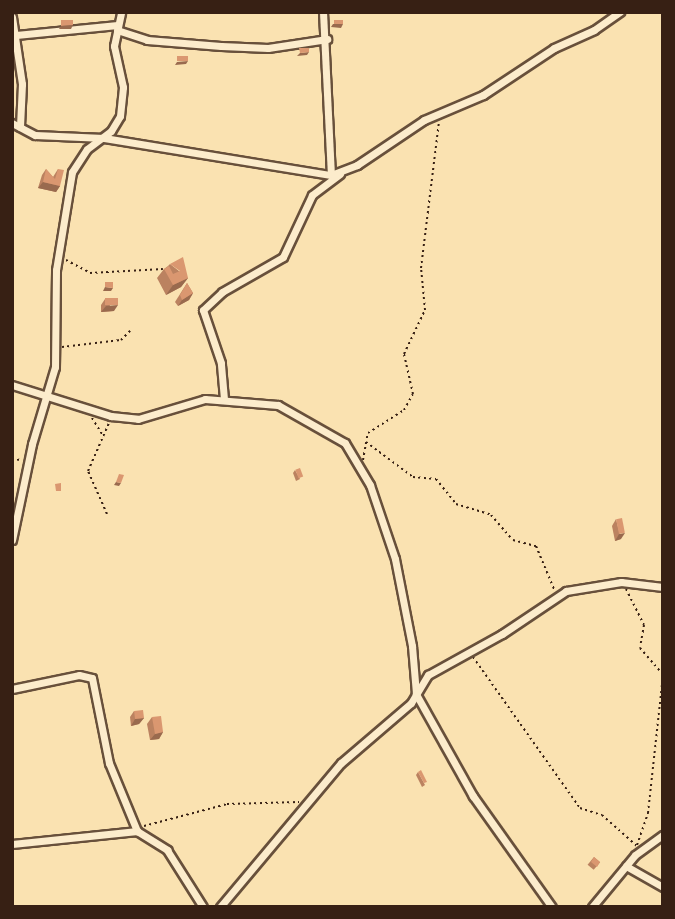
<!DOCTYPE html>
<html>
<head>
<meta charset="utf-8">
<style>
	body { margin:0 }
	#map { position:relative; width:675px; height:919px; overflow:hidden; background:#fae2b1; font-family:"Libre Caslon Text",serif }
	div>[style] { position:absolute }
	.path>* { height:2px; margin-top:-1px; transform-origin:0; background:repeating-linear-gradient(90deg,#372014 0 2px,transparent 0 5.5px) }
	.roads { filter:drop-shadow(2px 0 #68503b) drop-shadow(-2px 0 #68503b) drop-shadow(0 2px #68503b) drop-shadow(0 -2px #68503b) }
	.minor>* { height:7px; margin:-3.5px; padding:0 3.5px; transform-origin:3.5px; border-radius:3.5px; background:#fceccc }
	.wall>* { inset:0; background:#bb8260; transform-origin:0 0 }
	.shaded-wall>* { inset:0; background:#996a4e }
	.building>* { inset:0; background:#da9770; transform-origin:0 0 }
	span { translate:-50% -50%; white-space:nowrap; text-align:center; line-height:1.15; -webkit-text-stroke:5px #fceccc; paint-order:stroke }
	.frame { position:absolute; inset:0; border:14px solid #372014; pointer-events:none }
</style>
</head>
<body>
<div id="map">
	<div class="path">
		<div style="left:12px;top:179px;width:3px;rotate:90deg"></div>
		<div style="left:66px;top:260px;width:27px;rotate:28deg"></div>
		<div style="left:90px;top:273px;width:73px;rotate:-3.1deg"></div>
		<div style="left:62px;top:347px;width:59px;rotate:-6.8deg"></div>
		<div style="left:121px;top:340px;width:13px;rotate:-45deg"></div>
		<div style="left:92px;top:418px;width:22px;rotate:58deg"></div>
		<div style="left:366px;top:442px;width:59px;rotate:36.7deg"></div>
		<div style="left:413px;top:477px;width:23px;rotate:5deg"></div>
		<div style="left:436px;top:479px;width:32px;rotate:51deg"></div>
		<div style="left:456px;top:504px;width:37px;rotate:17deg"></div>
		<div style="left:491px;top:515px;width:33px;rotate:49deg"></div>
		<div style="left:513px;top:540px;width:24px;rotate:15deg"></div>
		<div style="left:536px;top:546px;width:47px;rotate:67.3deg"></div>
		<div style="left:12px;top:459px;width:9px;rotate:6deg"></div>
		<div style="left:363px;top:460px;width:27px;rotate:-80deg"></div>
		<div style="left:368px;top:433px;width:43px;rotate:-32.6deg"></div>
		<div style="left:404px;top:410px;width:18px;rotate:-61deg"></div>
		<div style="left:413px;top:394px;width:41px;rotate:-102.7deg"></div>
		<div style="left:404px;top:354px;width:49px;rotate:-64.5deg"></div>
		<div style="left:425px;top:310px;width:42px;rotate:-95.4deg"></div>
		<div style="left:421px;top:268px;width:147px;rotate:-83deg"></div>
		<div style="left:107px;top:514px;width:47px;rotate:-113.8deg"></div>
		<div style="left:88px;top:471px;width:52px;rotate:-66.4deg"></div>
		<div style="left:626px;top:589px;width:40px;rotate:63.4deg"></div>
		<div style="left:644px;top:625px;width:23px;rotate:100deg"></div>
		<div style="left:640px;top:648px;width:33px;rotate:49deg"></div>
		<div style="left:473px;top:657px;width:185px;rotate:54.7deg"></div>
		<div style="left:580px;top:808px;width:23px;rotate:18deg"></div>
		<div style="left:602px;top:815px;width:47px;rotate:41.5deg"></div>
		<div style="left:144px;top:826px;width:86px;rotate:-14.8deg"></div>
		<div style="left:227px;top:804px;width:72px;rotate:-1.6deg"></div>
		<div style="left:637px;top:845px;width:34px;rotate:-71deg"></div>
		<div style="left:648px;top:813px;width:139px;rotate:-83.8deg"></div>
	</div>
	<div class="roads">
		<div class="minor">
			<div style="left:323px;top:12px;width:163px;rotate:87.2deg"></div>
			<div style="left:12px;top:17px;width:68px;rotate:81.5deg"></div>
			<div style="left:22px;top:84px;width:43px;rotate:92.7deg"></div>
			<div style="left:117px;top:30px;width:32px;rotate:18deg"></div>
			<div style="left:147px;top:40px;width:74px;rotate:4.6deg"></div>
			<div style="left:221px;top:46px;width:47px;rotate:2.4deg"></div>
			<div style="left:268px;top:48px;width:60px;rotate:-8.7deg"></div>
			<div style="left:16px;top:35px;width:102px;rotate:-5.6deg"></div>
			<div style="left:12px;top:123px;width:26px;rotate:28deg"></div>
			<div style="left:35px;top:135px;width:69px;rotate:2.5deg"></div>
			<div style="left:104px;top:138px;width:230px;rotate:9.3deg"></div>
			<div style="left:331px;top:175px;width:28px;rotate:-21deg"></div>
			<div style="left:357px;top:165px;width:81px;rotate:-33.9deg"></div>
			<div style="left:424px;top:120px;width:64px;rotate:-23deg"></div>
			<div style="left:483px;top:95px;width:85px;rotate:-33.5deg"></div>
			<div style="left:554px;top:48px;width:44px;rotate:-24.2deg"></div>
			<div style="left:594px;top:30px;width:32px;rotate:-35deg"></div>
			<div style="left:12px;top:385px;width:104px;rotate:17.4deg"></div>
			<div style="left:111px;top:416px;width:27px;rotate:6deg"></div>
			<div style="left:138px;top:419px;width:70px;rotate:-16.6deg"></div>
			<div style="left:205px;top:399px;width:73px;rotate:4.7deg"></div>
			<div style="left:278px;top:405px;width:77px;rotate:29.6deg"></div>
			<div style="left:345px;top:443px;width:49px;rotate:59.2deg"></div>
			<div style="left:370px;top:485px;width:78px;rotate:71.3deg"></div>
			<div style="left:395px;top:559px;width:89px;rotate:78.9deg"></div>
			<div style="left:412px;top:646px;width:48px;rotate:85.2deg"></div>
			<div style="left:416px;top:694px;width:117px;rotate:60.8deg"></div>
			<div style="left:473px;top:796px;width:136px;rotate:54.6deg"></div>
			<div style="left:224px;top:399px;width:36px;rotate:-95deg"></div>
			<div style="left:221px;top:363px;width:56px;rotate:-108.8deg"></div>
			<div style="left:203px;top:310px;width:26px;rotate:-43deg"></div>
			<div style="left:222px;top:292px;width:70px;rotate:-29.8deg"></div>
			<div style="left:283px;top:257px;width:68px;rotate:-64.9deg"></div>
			<div style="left:312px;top:195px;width:35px;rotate:-37deg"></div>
			<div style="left:12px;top:540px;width:98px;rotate:-78.2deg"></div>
			<div style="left:32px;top:444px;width:80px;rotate:-73.4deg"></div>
			<div style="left:55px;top:367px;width:97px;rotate:-89.4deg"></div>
			<div style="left:56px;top:270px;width:99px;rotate:-80.7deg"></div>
			<div style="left:72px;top:172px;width:27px;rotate:-57deg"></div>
			<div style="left:87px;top:149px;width:30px;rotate:-37deg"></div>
			<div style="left:111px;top:131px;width:17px;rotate:-59deg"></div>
			<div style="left:120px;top:116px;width:29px;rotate:-84deg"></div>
			<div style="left:123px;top:87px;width:42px;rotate:-102.4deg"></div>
			<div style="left:114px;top:46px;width:35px;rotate:-78deg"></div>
			<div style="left:12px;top:689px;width:68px;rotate:-11.8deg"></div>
			<div style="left:79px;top:675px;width:13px;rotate:13deg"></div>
			<div style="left:92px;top:678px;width:87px;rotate:78.7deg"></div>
			<div style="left:109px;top:763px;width:74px;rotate:67.6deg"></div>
			<div style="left:12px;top:844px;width:126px;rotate:-5.9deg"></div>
			<div style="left:137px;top:831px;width:36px;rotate:32deg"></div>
			<div style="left:167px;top:850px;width:67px;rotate:57.7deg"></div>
			<div style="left:626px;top:866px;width:43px;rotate:29.6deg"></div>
			<div style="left:220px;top:907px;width:188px;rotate:-50deg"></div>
			<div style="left:341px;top:763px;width:92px;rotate:-40.6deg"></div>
			<div style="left:411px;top:703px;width:33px;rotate:-59deg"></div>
			<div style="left:428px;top:675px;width:85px;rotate:-29deg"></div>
			<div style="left:502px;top:634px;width:77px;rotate:-33.9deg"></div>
			<div style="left:566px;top:591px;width:56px;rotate:-9.3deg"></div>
			<div style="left:621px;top:582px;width:42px;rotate:6.8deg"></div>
			<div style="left:592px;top:907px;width:67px;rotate:-50.4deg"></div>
			<div style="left:635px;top:855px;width:34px;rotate:-36deg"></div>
		</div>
	</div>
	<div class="wall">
		<div style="clip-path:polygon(46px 169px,53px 177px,58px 169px,60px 186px,56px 192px,38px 188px,42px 175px)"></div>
		<div style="clip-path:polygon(170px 264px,188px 278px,181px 287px,166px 295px,157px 278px,164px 269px,168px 266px)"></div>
		<div style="clip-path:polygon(187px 283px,193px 293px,189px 300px,178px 306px,175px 302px)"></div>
		<div style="clip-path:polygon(105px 299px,114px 311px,101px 312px,101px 305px)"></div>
		<div style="clip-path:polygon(295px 470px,300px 479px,296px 481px,293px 473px)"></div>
		<div style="clip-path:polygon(616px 519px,621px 539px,615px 541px,612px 526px)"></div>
		<div style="clip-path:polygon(134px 711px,144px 718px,139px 724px,131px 726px,130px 717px)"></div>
		<div style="clip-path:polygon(152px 717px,163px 732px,159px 739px,150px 740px,147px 724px)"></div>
		<div style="clip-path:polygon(418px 772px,425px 785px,422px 787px,416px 775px)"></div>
		<div style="left:594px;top:857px;width:8px;height:10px;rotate:40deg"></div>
	</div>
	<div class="shaded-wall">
		<div style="clip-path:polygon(333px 24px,343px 24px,341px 28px,331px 27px)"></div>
		<div style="clip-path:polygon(73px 25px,71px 29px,59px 29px,61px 26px)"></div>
		<div style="clip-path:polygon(309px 52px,307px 55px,297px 56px,300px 53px)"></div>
		<div style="clip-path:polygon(188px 61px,186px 64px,175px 65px,177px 62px)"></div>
		<div style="clip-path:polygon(43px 182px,60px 186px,56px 192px,38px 188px)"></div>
		<div style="clip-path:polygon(188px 278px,181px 287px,166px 295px,173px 285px)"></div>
		<div style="clip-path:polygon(105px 287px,113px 288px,111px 291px,103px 291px)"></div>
		<div style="clip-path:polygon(193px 293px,189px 300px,178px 306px,182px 300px)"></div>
		<div style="clip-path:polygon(118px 305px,114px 311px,101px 312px,106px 306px)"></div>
		<div style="clip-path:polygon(116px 482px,121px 483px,119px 486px,114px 485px)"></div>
		<div style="clip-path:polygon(625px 533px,621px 539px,615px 541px,619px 534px)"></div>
		<div style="clip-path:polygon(144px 718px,139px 724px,131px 726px,135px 719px)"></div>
		<div style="clip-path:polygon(163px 732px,159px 739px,150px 740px,155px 734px)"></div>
	</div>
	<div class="building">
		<div style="clip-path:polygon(61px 20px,73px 20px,73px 25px,61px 26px)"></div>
		<div style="left:334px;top:20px;width:9px;height:4px"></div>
		<div style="clip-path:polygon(299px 48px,309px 48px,309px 52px,300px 53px)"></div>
		<div style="left:188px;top:56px;width:5px;height:11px;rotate:90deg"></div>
		<div style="clip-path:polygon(46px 169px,55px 179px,58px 169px,64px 170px,60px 186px,43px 182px)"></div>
		<div style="clip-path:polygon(183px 257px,188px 278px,173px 285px,164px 269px,169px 266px,173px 274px,180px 271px,170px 264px)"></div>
		<div style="clip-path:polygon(105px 282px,113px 282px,113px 288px,105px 287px)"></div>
		<div style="clip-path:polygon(187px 283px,193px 293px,182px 300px,180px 295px)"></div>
		<div style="left:118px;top:298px;width:7px;height:13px;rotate:90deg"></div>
		<div style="left:300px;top:468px;width:9px;height:5px;rotate:69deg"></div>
		<div style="clip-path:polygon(119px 474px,124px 475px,121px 483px,116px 482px)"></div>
		<div style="clip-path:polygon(61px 483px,61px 491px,56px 491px,55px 484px)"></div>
		<div style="left:622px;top:518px;width:15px;height:6px;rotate:79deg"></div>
		<div style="left:143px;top:710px;width:8px;height:9px;rotate:83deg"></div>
		<div style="clip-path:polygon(161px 716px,163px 732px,155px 734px,152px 717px)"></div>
		<div style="clip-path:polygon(421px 770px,427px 782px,424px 783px,418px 772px)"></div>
		<div style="clip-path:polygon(594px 857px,600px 862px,597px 867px,591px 862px)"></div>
	</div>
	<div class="frame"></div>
</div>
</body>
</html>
